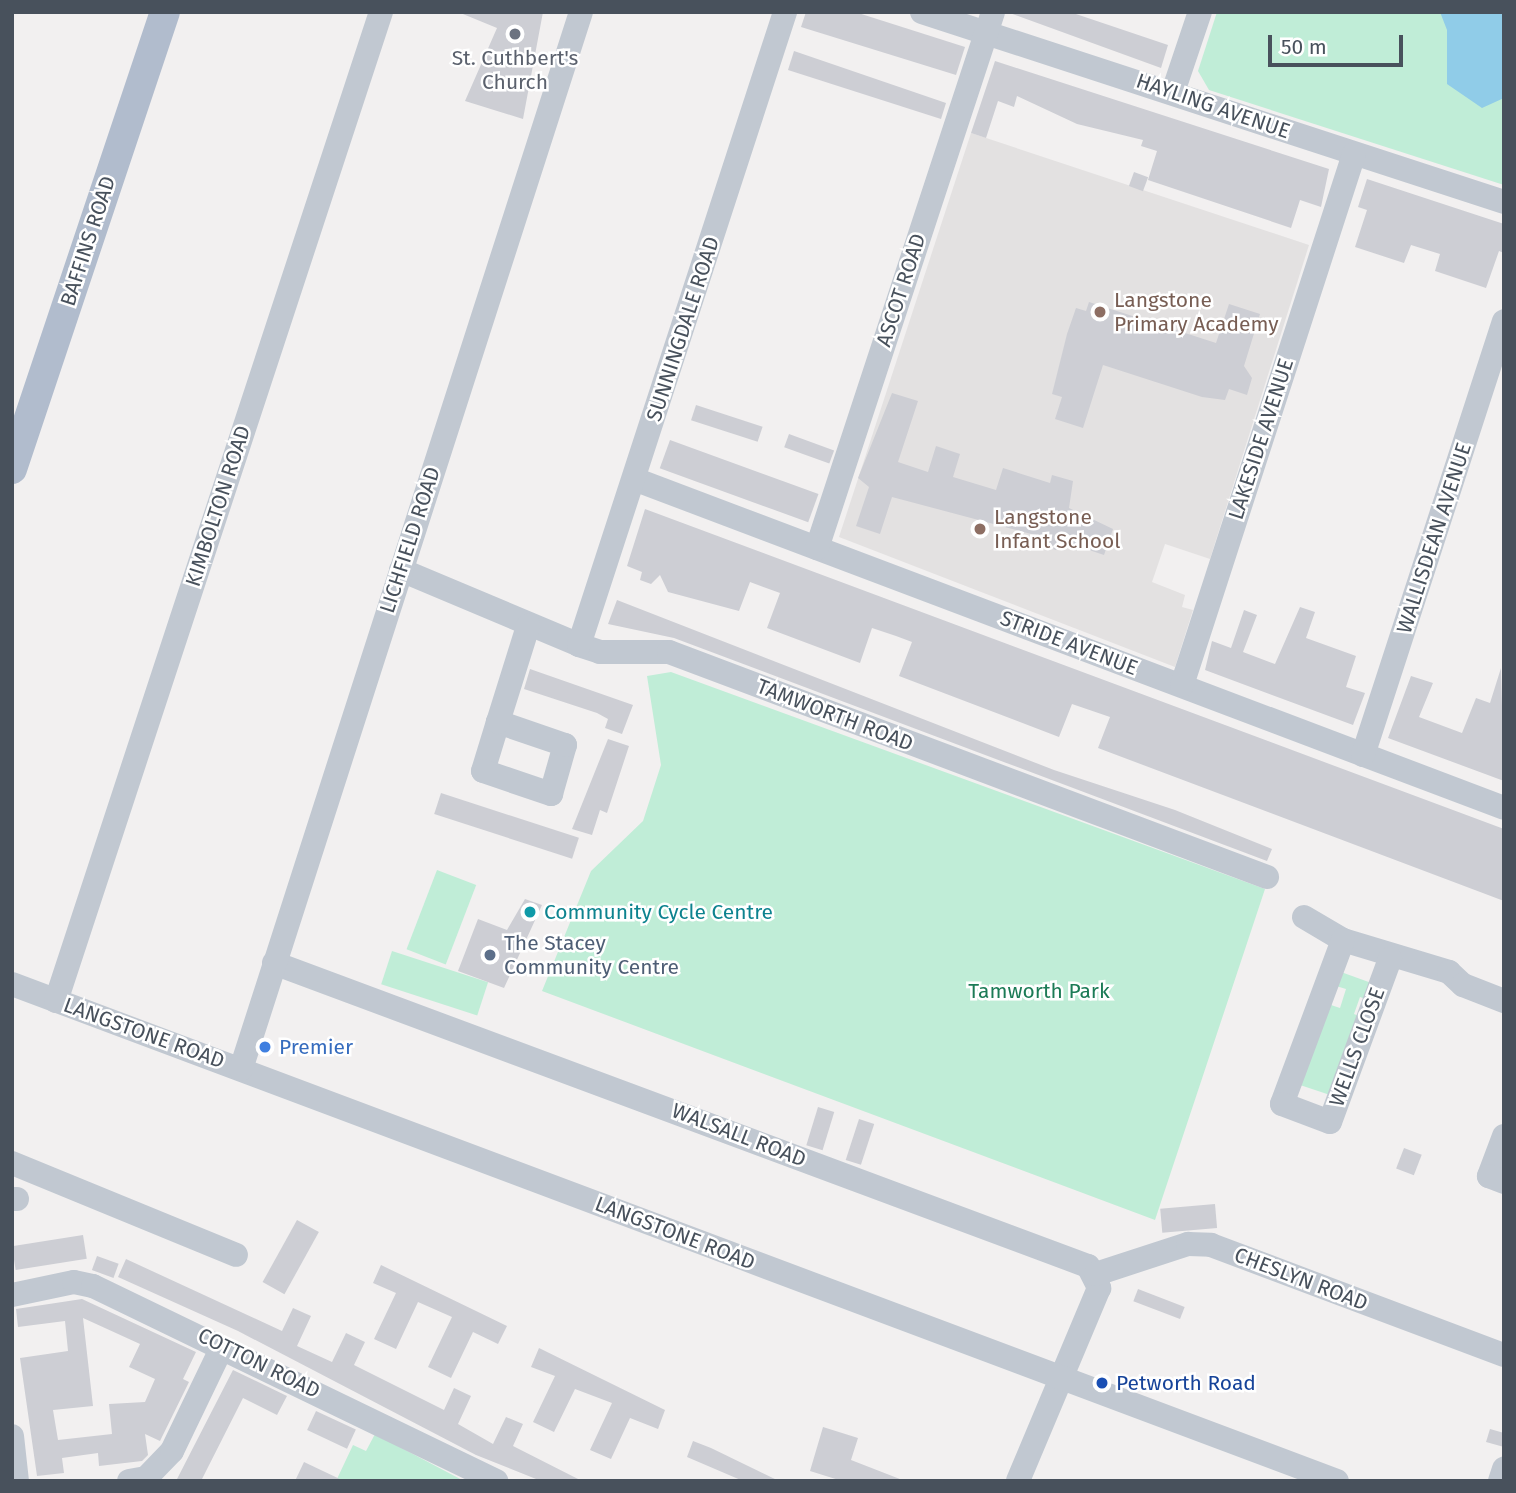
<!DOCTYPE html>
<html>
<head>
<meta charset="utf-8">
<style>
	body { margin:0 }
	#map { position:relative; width:1516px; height:1493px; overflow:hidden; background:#f2f0f0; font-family:"Fira Sans",sans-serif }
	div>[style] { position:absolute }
	.education>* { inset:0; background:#e3e1e1 }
	.green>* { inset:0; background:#c0edd7; transform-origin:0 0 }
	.water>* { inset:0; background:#90cce8 }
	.building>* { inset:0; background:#cdced4; transform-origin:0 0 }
	.minor>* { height:24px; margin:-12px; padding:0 12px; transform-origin:12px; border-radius:12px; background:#c1c8d1 }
	.major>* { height:30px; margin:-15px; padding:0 15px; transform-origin:15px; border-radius:15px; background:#b1bccd }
	.dots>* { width:19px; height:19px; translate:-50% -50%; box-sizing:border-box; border:4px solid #fff; border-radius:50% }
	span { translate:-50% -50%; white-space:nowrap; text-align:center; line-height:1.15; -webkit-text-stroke:5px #fff; paint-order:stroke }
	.worship-label { font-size:21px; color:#5b616d }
	.street-label { font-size:21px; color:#48515c }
	.education-label { font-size:21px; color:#785e54 }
	.left { translate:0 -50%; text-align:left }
	.culture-label { font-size:21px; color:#0d838f }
	.service-label { font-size:21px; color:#4e5e75 }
	.park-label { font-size:21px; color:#1c7b56 }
	.shop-label { font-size:21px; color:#366cbe }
	.transit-label { font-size:21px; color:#164399 }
	.frame { position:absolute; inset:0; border:14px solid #48515c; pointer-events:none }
	.scale { position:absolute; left:1268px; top:35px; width:135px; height:32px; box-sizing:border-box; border:4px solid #48515c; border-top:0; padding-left:9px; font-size:21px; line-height:24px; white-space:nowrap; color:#48515c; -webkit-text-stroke:5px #fff; paint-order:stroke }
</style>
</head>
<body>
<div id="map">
	<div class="education">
		<div style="clip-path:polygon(971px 133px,1309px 245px,1210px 559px,1165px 544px,1152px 582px,1185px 595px,1182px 607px,1193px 610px,1175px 667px,839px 537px)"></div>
	</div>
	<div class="green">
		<div style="clip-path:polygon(1217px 12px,1504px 12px,1504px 185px,1209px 90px,1198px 71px)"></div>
		<div style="clip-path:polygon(671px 672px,1265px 889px,1155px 1220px,542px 991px,591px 871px,643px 821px,661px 765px,647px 676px)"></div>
		<div style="left:437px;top:870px;width:42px;height:85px;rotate:21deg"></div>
		<div style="left:392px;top:951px;width:101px;height:35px;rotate:18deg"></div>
		<div style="clip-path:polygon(1341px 972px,1377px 985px,1371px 1001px,1360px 997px,1354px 1014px,1364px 1018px,1336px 1097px,1300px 1085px,1328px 1004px,1340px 1008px,1346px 989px,1336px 986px)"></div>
		<div style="clip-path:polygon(375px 1434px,464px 1481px,336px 1481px,353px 1445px,366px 1451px)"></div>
	</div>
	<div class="water">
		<div style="clip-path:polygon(1440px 12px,1504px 12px,1504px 98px,1482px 108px,1447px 84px,1447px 30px)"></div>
	</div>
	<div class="building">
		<div style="clip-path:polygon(458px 12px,543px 12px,523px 119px,465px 101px,497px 28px)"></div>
		<div style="clip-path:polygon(806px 12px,855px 12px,965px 47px,956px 75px,801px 27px)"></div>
		<div style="clip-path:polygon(1007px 12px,1070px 12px,1168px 45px,1161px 68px)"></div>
		<div style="clip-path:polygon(794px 51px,946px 103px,941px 119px,788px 70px)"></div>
		<div style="clip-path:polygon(995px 61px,1329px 169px,1321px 207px,1300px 200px,1291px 228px,1148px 180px,1157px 151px,1141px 146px,1143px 140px,1077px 124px,1017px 96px,1014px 107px,998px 101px,986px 138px,971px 133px)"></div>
		<div style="left:1134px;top:172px;width:15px;height:15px;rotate:20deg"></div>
		<div style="clip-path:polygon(1367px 179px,1504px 224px,1504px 253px,1499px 251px,1486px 288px,1435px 271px,1440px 254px,1411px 245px,1404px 263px,1355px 247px,1367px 210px,1358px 207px)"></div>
		<div style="clip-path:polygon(1089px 302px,1216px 343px,1229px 304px,1260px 314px,1244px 366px,1252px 378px,1247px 395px,1229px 389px,1225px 400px,1202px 397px,1103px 365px,1083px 428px,1055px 419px,1062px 397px,1052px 394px,1067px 334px,1076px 308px,1086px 311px)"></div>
		<div style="clip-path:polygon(892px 393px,918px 401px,898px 462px,928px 472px,936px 446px,960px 454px,953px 477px,996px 490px,1003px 468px,1050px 483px,1052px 475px,1073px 481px,1069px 508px,1113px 529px,1104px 555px,1059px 540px,1056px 550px,1032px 542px,1035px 535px,892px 497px,880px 534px,856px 526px,869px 487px,858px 478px)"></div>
		<div style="left:696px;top:405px;width:70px;height:16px;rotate:18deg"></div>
		<div style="left:789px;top:434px;width:48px;height:14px;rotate:20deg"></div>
		<div style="left:670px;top:440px;width:158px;height:30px;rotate:20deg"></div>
		<div style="clip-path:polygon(645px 509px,1504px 829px,1504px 901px,1098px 748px,1110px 717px,1072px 704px,1059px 737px,899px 676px,912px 642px,896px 636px,872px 628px,860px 663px,767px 628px,780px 593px,750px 582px,739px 611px,668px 592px,660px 575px,651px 584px,640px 580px,642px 572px,627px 566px)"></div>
		<div style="clip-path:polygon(617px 600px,1054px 770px,1175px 810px,1272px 849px,1267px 861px,674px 638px,608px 624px)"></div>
		<div style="clip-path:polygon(1300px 607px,1315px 612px,1306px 638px,1356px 656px,1346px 687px,1365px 693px,1353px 725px,1205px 670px,1212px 641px,1231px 648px,1244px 610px,1257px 615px,1243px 652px,1275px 664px)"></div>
		<div style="clip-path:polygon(1501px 668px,1504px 781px,1388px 738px,1411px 676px,1433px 683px,1419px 717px,1462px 733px,1476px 698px,1490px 703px)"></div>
		<div style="clip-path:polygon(530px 669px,633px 705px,622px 734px,605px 728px,608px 719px,597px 713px,524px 689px)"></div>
		<div style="clip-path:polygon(608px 739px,629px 746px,607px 813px,600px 810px,592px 835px,572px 829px)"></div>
		<div style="left:441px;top:793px;width:145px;height:22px;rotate:18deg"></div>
		<div style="clip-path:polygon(525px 899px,542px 905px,504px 988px,458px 971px,478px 919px,507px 930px)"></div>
		<div style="left:818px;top:1107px;width:17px;height:40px;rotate:17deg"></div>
		<div style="left:859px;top:1119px;width:16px;height:43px;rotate:18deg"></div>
		<div style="left:1404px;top:1148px;width:19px;height:22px;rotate:21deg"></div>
		<div style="left:1215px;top:1204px;width:24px;height:55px;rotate:85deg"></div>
		<div style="left:297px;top:1220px;width:25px;height:71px;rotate:29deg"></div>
		<div style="left:83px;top:1235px;width:24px;height:72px;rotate:81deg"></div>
		<div style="left:97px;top:1256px;width:23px;height:15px;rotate:20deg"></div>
		<div style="clip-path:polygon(126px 1259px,282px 1331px,293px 1308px,311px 1316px,297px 1346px,332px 1362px,346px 1333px,365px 1342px,354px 1365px,444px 1410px,454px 1388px,471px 1396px,458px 1424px,493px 1444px,506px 1417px,523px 1424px,513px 1446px,582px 1481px,541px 1481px,476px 1455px,238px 1331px,118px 1277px)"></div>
		<div style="clip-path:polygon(381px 1265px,507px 1326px,498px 1344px,473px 1332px,451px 1378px,428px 1367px,452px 1317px,418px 1302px,396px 1349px,374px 1339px,396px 1293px,373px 1283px)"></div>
		<div style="left:1138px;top:1289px;width:50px;height:13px;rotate:21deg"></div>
		<div style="clip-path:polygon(evenodd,82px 1299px,196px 1352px,183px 1379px,189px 1382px,160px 1441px,145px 1434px,148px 1455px,142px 1461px,99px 1466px,98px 1453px,62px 1458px,64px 1473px,37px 1476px,20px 1358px,68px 1351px,65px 1321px,18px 1327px,16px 1309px,82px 1299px,83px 1318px,140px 1344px,129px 1367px,155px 1379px,145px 1402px,109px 1404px,112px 1434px,58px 1440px,53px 1410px,93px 1406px,83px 1318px)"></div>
		<div style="clip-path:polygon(539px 1348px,665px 1410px,658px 1429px,630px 1418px,611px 1459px,590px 1450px,612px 1403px,575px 1389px,554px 1432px,533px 1422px,555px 1376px,531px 1367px)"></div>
		<div style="clip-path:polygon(233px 1370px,287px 1396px,277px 1415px,243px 1398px,201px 1481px,176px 1481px)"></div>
		<div style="left:316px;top:1411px;width:44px;height:21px;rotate:25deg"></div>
		<div style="clip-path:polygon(823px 1427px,858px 1438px,851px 1460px,905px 1481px,842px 1481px,810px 1471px)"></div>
		<div style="clip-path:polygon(1490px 1429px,1504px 1433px,1504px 1447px,1486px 1442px)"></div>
		<div style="clip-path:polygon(693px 1441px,711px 1448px,779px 1481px,743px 1481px,687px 1457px)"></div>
		<div style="clip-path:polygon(304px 1462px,344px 1481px,295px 1481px)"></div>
	</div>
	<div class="minor">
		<div style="left:922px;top:12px;width:612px;rotate:18.08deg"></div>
		<div style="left:1173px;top:92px;width:84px;rotate:-71.4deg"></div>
		<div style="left:634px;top:479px;width:930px;rotate:20.71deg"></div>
		<div style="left:817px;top:548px;width:564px;rotate:-71.82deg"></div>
		<div style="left:401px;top:570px;width:193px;rotate:22.8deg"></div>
		<div style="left:579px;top:645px;width:22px;rotate:18deg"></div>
		<div style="left:600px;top:652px;width:69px"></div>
		<div style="left:669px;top:652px;width:639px;rotate:20.62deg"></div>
		<div style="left:579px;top:645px;width:666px;rotate:-71.97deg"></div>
		<div style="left:1182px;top:685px;width:558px;rotate:-72.05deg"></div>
		<div style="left:498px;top:722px;width:51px;rotate:107deg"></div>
		<div style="left:483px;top:771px;width:72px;rotate:18.7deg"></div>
		<div style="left:551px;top:794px;width:51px;rotate:-74.1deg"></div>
		<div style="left:565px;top:745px;width:71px;rotate:-161.1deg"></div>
		<div style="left:498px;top:722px;width:101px;rotate:-72.6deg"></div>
		<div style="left:1363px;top:755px;width:456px;rotate:-72deg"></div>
		<div style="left:1304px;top:917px;width:45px;rotate:30.5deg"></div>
		<div style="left:1343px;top:940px;width:111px;rotate:16.8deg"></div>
		<div style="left:1449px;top:972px;width:19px;rotate:43deg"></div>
		<div style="left:1463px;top:985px;width:44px;rotate:21.3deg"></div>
		<div style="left:1343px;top:940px;width:175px;rotate:110.4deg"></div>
		<div style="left:1282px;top:1104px;width:51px;rotate:20.6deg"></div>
		<div style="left:1330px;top:1122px;width:174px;rotate:-69.8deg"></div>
		<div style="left:274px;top:963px;width:869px;rotate:20.42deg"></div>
		<div style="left:1088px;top:1266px;width:25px;rotate:63deg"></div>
		<div style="left:1099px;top:1288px;width:209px;rotate:112.8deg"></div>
		<div style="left:12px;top:984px;width:1415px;rotate:20.56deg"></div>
		<div style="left:56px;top:1001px;width:1041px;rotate:-71.81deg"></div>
		<div style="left:241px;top:1069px;width:1110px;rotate:-72.17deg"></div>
		<div style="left:1504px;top:1136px;width:43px;rotate:110.6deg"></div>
		<div style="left:1489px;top:1176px;width:16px;rotate:22deg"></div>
		<div style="left:12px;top:1163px;width:242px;rotate:22.3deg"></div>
		<div style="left:12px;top:1199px;width:5px"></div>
		<div style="left:1096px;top:1274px;width:97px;rotate:-18.1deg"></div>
		<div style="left:1188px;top:1244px;width:23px;rotate:2deg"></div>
		<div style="left:1211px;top:1245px;width:313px;rotate:20.6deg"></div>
		<div style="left:12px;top:1295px;width:63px;rotate:-11.8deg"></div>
		<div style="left:74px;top:1282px;width:19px;rotate:12deg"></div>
		<div style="left:93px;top:1286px;width:448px;rotate:25.8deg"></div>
		<div style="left:12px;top:1436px;width:45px;rotate:83.7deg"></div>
		<div style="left:129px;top:1481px;width:17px;rotate:-10deg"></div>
		<div style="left:146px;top:1478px;width:37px;rotate:-46deg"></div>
		<div style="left:172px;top:1451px;width:115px;rotate:-64.3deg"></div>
		<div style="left:1500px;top:1481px;width:13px;rotate:-72deg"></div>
	</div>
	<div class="major">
		<div style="left:12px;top:469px;width:482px;rotate:-71.5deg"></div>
	</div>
	<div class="dots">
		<div style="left:515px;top:34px;background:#6b7280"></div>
		<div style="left:1100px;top:312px;background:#8d6e63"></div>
		<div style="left:980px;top:529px;background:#8d6e63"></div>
		<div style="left:530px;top:912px;background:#0f9aa8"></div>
		<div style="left:490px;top:955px;background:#5c6f8a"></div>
		<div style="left:265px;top:1047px;background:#3f7fe0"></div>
		<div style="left:1102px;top:1383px;background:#1a4fb4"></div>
	</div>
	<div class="worship-label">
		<span style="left:515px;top:70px">St. Cuthbert's<br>Church</span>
	</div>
	<div class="street-label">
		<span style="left:1213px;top:106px;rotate:19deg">HAYLING AVENUE</span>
		<span style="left:88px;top:241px;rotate:-72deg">BAFFINS ROAD</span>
		<span style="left:901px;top:290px;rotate:-72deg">ASCOT ROAD</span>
		<span style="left:683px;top:329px;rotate:-72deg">SUNNINGDALE ROAD</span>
		<span style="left:1261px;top:439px;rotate:-72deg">LAKESIDE AVENUE</span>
		<span style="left:218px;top:506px;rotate:-72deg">KIMBOLTON ROAD</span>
		<span style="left:1434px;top:538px;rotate:-72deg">WALLISDEAN AVENUE</span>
		<span style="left:410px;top:540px;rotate:-72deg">LICHFIELD ROAD</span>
		<span style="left:1069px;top:643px;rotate:21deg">STRIDE AVENUE</span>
		<span style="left:835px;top:715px;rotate:21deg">TAMWORTH ROAD</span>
		<span style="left:144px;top:1033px;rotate:20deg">LANGSTONE ROAD</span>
		<span style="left:1357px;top:1047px;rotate:-70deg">WELLS CLOSE</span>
		<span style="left:739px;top:1135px;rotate:21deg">WALSALL ROAD</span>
		<span style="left:675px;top:1233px;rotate:21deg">LANGSTONE ROAD</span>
		<span style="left:1301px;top:1279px;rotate:21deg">CHESLYN ROAD</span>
		<span style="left:259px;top:1363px;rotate:26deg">COTTON ROAD</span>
	</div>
	<div class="education-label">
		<span class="left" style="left:1114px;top:312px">Langstone<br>Primary Academy</span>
		<span class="left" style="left:994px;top:529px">Langstone<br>Infant School</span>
	</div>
	<div class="culture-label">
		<span class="left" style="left:544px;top:912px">Community Cycle Centre</span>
	</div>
	<div class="service-label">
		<span class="left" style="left:504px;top:955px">The Stacey<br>Community Centre</span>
	</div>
	<div class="park-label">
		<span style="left:1039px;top:991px">Tamworth Park</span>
	</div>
	<div class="shop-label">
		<span class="left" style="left:279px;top:1047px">Premier</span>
	</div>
	<div class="transit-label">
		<span class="left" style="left:1116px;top:1383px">Petworth Road</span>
	</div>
	<div class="frame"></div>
	<div class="scale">50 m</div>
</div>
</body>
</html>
